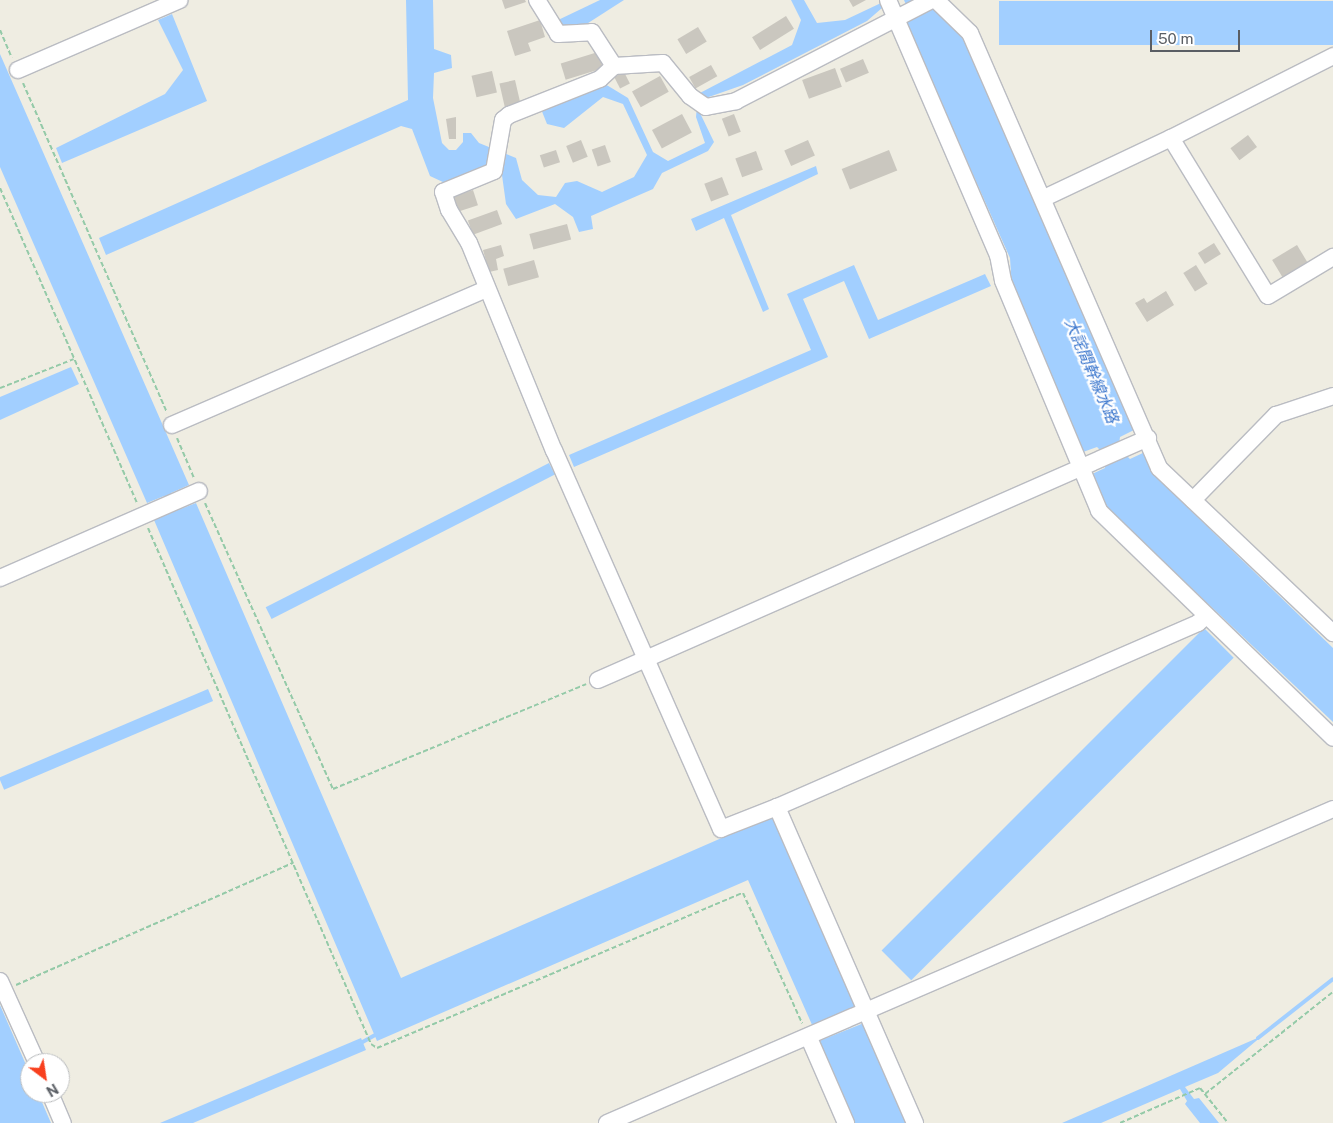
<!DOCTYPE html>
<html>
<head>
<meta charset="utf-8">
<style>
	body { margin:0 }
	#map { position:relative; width:1333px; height:1123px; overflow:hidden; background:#efede2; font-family:"Public Sans","Noto Sans JP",sans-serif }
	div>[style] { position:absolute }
	.water>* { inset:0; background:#a2cfff; transform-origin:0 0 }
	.stream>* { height:4px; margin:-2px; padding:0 2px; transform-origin:2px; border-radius:2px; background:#a2cfff }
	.building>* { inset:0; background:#cac7bf; transform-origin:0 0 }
	.path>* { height:2px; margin-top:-1px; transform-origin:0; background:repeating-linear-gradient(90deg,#94caa8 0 5px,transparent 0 7.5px) }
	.roads { filter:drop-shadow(1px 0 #babcc2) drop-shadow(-1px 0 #babcc2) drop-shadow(0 1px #babcc2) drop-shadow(0 -1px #babcc2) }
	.minor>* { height:16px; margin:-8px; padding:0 8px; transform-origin:8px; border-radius:8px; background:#fff }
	span { translate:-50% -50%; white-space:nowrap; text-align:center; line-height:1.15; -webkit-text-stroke:4.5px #fff; paint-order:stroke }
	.water-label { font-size:16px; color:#3a76cd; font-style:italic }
	.north { position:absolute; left:20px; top:1053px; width:50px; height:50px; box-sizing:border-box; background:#fff; border:1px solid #bdbfc1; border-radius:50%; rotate:149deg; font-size:14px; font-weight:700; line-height:20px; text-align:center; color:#5a5e64 }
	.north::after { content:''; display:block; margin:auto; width:18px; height:22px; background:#f8401e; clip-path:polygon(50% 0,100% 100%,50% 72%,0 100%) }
	.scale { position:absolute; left:1150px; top:30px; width:90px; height:22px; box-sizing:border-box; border:2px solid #5a5e64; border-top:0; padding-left:6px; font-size:15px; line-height:18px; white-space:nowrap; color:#5a5e64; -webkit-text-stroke:4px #fff; paint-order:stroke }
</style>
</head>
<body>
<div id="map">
	<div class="water">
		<div style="clip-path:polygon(406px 0,433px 0,434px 49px,451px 55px,452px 68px,434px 73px,433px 98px,442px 143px,449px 150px,456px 150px,463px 142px,463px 133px,471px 133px,479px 143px,516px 158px,522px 180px,538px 195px,556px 197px,565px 183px,577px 181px,602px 192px,634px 177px,647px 155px,623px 104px,603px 97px,564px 128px,547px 124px,541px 109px,605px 84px,628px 98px,653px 152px,668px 161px,705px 143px,696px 117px,698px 94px,792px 45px,801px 20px,791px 0,804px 0,817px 23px,845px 20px,881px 3px,882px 8px,867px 21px,743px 85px,703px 99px,700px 113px,714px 142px,708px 151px,662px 173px,653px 189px,591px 216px,593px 229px,579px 232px,573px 217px,555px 204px,516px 219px,506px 204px,501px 168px,445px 183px,430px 176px,412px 129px,401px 126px,106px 255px,99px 238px,408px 100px)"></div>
		<div style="clip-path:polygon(600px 0,624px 0,585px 25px,561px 28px,556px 21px)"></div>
		<div style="clip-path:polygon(904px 0,928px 0,962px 36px,1134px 430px,1120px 437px,1119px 444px,1101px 451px,1097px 447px,1083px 452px,1012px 289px,1010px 258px,905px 21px,911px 17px)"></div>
		<div style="left:1333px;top:1px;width:44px;height:334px;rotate:90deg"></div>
		<div style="clip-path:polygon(172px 14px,207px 101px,62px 163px,56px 148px,165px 94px,183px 70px,158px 20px)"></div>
		<div style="clip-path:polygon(0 54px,189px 485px,171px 493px,178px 510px,196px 503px,401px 978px,772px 816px,857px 1007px,813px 1027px,748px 880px,377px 1041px,154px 520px,171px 513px,164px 496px,147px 503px,0 167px)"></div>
		<div style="clip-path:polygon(816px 166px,818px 174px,731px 215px,769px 309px,763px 312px,724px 218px,696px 231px,691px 219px)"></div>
		<div style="clip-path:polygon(854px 265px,878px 320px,985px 274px,991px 286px,869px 339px,844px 281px,803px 299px,828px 357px,574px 467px,569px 455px,811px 350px,787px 294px)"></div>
		<div style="clip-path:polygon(71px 367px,79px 384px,0 420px,0 397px)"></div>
		<div style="clip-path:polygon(1145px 452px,1155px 476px,1333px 648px,1333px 722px,1108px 509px,1092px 474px,1105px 468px,1105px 462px,1125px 454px,1130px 459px)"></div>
		<div style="left:549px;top:463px;width:13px;height:318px;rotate:63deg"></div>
		<div style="left:1204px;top:628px;width:42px;height:456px;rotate:45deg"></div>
		<div style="left:208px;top:689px;width:13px;height:227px;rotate:67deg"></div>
		<div style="clip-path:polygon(0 1005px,30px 1074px,30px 1093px,38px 1093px,51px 1123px,0 1123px)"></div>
		<div style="clip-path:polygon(864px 1023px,907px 1123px,850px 1123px,819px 1041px)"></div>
		<div style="clip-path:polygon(1262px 1036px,1218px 1073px,1185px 1087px,1194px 1099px,1199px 1098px,1219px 1123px,1200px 1123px,1185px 1104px,1187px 1101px,1180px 1089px,1101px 1123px,1062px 1123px)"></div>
		<div style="clip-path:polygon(361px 1038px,366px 1050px,193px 1123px,160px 1123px)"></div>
	</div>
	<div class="stream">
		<div style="left:1258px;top:1038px;width:95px;rotate:-38.2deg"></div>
		<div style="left:359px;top:1044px;width:23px;rotate:-29deg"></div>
	</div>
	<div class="building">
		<div style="clip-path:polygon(502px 0,525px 0,526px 2px,505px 9px)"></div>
		<div style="clip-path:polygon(849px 0,866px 0,853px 7px)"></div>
		<div style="left:786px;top:16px;width:15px;height:40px;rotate:58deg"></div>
		<div style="clip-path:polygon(540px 20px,545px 37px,528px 43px,531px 51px,515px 56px,507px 31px)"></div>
		<div style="left:698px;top:27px;width:17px;height:24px;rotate:59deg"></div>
		<div style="left:598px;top:52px;width:17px;height:39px;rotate:73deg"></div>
		<div style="left:863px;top:59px;width:15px;height:25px;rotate:67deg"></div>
		<div style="left:711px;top:65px;width:13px;height:25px;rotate:61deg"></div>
		<div style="left:835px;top:68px;width:20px;height:35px;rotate:70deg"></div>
		<div style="left:492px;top:71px;width:22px;height:21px;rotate:77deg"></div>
		<div style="left:624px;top:72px;width:13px;height:11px;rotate:63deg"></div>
		<div style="left:660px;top:76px;width:18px;height:32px;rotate:61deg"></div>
		<div style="left:515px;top:80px;width:26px;height:16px;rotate:77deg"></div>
		<div style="left:682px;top:114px;width:21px;height:34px;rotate:62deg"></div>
		<div style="left:734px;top:114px;width:19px;height:13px;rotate:69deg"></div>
		<div style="clip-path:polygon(456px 117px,456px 139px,449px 139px,446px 119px)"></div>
		<div style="left:1248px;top:135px;width:15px;height:22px;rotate:53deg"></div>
		<div style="left:581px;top:140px;width:18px;height:16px;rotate:68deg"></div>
		<div style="left:808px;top:140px;width:17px;height:26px;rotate:66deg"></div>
		<div style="left:605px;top:145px;width:18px;height:14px;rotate:71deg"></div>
		<div style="left:556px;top:150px;width:13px;height:17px;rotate:72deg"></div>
		<div style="left:889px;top:150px;width:22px;height:51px;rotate:68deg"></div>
		<div style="left:756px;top:151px;width:20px;height:22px;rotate:70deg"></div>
		<div style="left:722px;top:177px;width:19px;height:19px;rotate:69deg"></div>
		<div style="left:473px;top:190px;width:16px;height:22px;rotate:72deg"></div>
		<div style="left:497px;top:210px;width:15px;height:31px;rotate:70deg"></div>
		<div style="left:567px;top:224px;width:16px;height:39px;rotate:75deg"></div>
		<div style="left:1214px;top:243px;width:13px;height:19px;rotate:58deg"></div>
		<div style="clip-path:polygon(501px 245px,504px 256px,496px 259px,498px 270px,489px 272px,483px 250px)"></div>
		<div style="left:1297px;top:245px;width:21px;height:29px;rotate:59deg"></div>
		<div style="left:534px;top:260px;width:18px;height:32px;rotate:74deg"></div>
		<div style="left:1196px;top:265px;width:22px;height:15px;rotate:58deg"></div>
		<div style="clip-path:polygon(1166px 291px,1174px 305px,1147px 322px,1135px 303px,1144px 298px,1147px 303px)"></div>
	</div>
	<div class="path">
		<div style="left:0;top:30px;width:30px;rotate:67deg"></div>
		<div style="left:23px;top:83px;width:360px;rotate:66.4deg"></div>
		<div style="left:0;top:188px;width:344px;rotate:66.5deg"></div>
		<div style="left:0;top:388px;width:79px;rotate:-21.4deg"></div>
		<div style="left:177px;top:438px;width:43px;rotate:67deg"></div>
		<div style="left:205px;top:503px;width:313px;rotate:65.9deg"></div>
		<div style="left:333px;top:789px;width:274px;rotate:-22.5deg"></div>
		<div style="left:148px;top:528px;width:562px;rotate:66.63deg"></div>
		<div style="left:371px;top:1044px;width:7px;rotate:34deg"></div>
		<div style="left:377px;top:1048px;width:397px;rotate:-23deg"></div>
		<div style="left:743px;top:893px;width:143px;rotate:65.6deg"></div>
		<div style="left:16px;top:985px;width:303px;rotate:-23.8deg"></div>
		<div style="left:1205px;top:1094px;width:164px;rotate:-38.6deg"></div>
		<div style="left:1120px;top:1123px;width:87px;rotate:-23.6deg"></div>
		<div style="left:1200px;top:1088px;width:45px;rotate:51.3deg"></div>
	</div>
	<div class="roads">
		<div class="minor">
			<div style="left:537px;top:0;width:40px;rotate:58deg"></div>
			<div style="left:558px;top:34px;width:34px;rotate:-3deg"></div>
			<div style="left:592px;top:32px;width:40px;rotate:57.1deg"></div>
			<div style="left:888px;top:0;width:278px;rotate:66.7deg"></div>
			<div style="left:998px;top:255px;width:26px;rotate:79deg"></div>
			<div style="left:1003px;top:281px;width:249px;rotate:67.3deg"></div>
			<div style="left:1099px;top:511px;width:326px;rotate:44.1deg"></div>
			<div style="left:936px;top:0;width:47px;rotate:44.1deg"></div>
			<div style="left:970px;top:33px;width:474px;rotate:66.5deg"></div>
			<div style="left:1159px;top:468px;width:240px;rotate:43.5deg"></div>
			<div style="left:18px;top:70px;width:176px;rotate:-23.4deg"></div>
			<div style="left:1171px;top:138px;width:182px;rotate:-26.8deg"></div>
			<div style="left:1044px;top:198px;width:140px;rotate:-25.3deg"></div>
			<div style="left:1171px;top:138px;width:185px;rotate:58.5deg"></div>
			<div style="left:1268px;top:296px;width:76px;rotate:-31deg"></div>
			<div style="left:172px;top:425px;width:343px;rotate:-23.4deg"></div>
			<div style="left:1193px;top:500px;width:119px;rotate:-45.7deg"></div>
			<div style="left:1276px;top:415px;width:60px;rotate:-18.4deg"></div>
			<div style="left:0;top:578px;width:217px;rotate:-23.6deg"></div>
			<div style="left:598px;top:680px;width:601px;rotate:-23.75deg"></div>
			<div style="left:777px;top:807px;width:459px;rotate:-23.6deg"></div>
			<div style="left:1198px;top:623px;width:11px;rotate:-41deg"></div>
			<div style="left:0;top:981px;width:90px;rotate:65.7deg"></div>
			<div style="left:809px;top:1038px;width:93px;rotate:66.5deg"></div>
			<div style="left:50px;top:1093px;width:33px;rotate:67deg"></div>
			<div style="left:607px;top:1123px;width:791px;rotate:-23.39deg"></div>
			<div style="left:915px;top:1123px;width:345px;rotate:-113.6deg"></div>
			<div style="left:777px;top:807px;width:60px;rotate:158.6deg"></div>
			<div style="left:721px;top:829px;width:413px;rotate:-113.8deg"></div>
			<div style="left:554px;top:451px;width:225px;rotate:-112.2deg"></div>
			<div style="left:469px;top:243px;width:39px;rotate:-121deg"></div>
			<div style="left:449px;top:210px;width:19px;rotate:-108deg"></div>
			<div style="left:443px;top:192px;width:55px;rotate:-22.4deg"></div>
			<div style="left:494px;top:171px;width:52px;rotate:-80deg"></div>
			<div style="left:503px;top:120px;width:8px;rotate:-40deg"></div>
			<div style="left:509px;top:115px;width:98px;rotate:-21.6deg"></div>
			<div style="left:600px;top:79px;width:19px;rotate:-43deg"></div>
			<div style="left:614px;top:66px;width:49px;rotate:-3.5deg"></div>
			<div style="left:663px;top:63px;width:43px;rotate:50.7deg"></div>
			<div style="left:690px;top:96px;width:19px;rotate:35deg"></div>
			<div style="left:706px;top:107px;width:31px;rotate:-11deg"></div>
			<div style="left:736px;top:101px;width:220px;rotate:-27.3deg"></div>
		</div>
	</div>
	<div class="water-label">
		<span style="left:1091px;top:371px;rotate:67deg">大詫間幹線水路</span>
	</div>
	<div class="north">N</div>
	<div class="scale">50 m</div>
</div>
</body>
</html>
